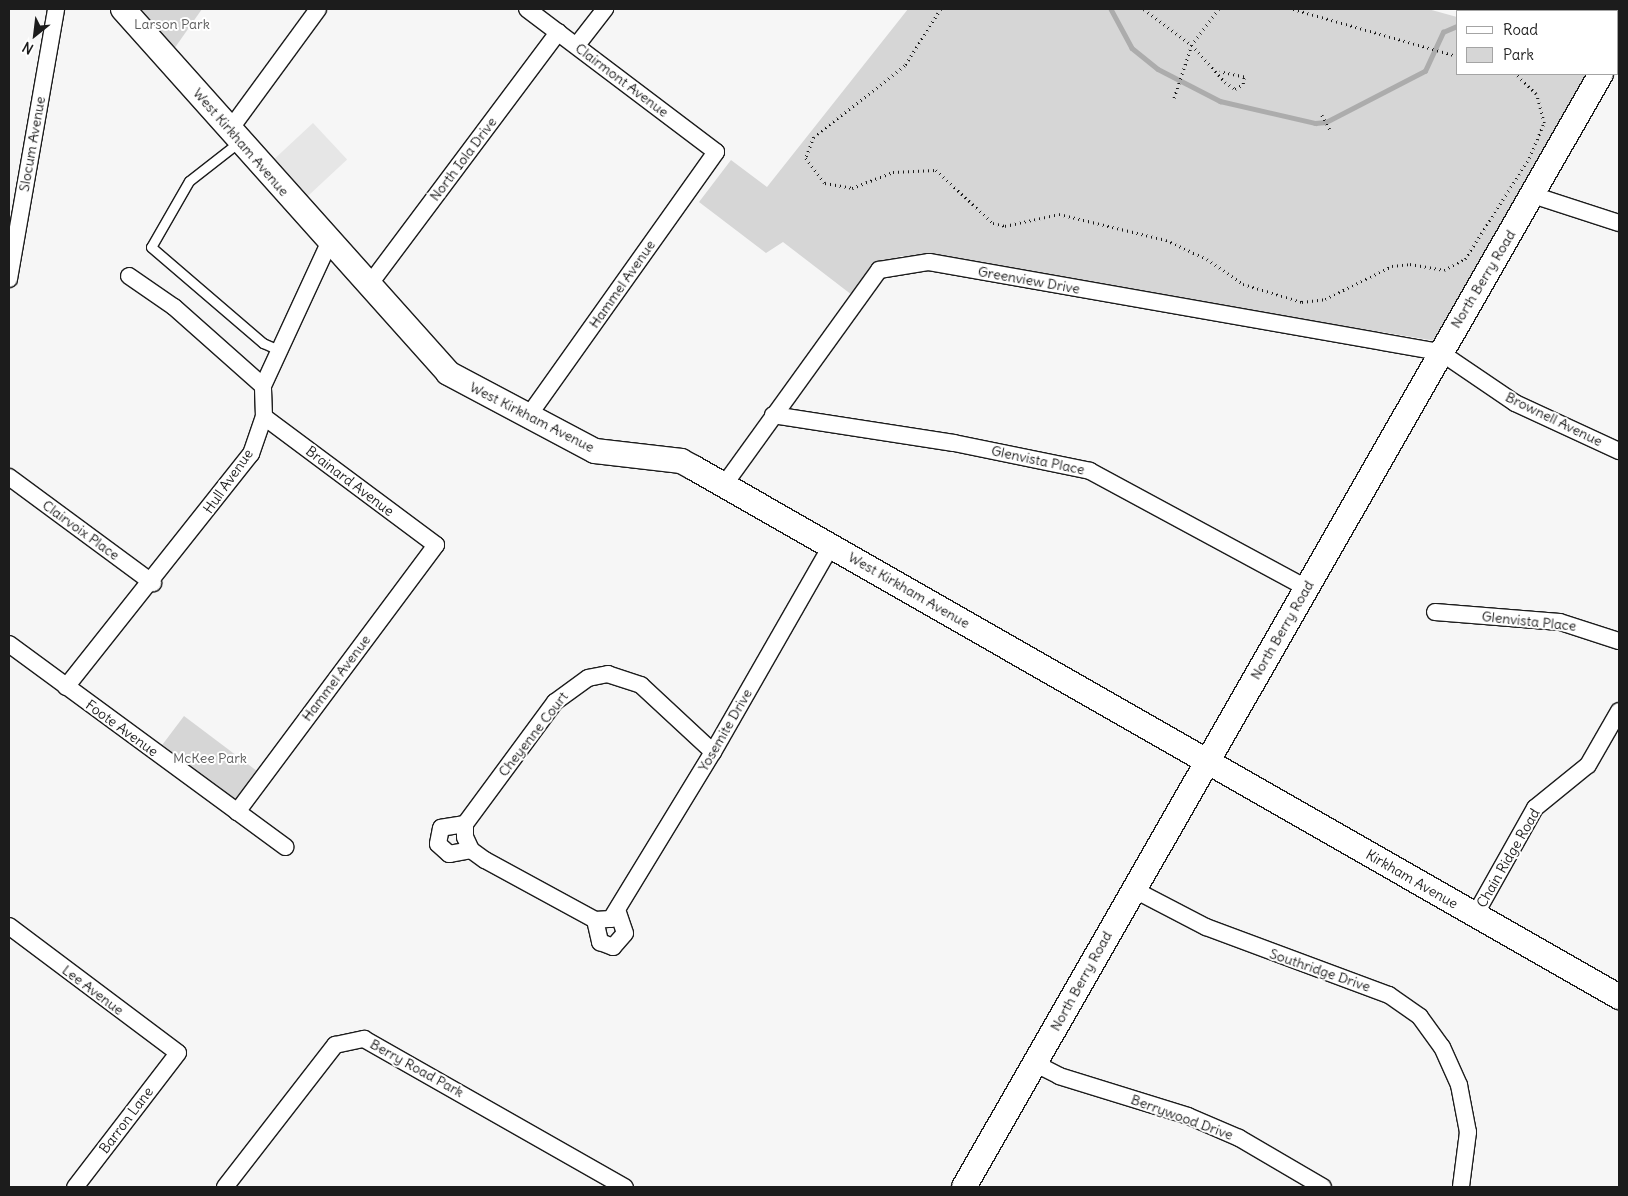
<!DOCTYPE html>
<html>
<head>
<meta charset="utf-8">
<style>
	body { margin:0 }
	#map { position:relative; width:1628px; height:1196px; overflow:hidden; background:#f6f6f6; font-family:Delius,sans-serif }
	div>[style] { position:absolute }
	.built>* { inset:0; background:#e6e6e6; transform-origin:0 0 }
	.green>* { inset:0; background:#d6d6d6; transform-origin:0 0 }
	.stream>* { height:4.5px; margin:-2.25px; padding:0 2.25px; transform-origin:2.25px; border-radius:2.25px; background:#acacac }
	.path>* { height:2.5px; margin-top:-1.25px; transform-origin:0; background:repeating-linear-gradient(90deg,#1c1c1c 0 1px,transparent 0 5px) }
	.roads { filter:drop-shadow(1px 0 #1c1c1c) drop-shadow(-1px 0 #1c1c1c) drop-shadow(0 1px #1c1c1c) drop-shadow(0 -1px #1c1c1c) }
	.lane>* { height:9px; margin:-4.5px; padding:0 4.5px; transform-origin:4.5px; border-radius:4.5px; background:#fff }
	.street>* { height:16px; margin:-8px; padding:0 8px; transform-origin:8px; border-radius:8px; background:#fff }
	.secondary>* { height:24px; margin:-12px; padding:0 12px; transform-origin:12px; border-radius:12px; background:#fff }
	span { translate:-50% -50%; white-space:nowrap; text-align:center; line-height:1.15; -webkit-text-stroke:4px #fff; paint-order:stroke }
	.park-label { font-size:14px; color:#5d5d5d }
	.street-label { font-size:14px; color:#1c1c1c }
	.frame { position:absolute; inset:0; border:10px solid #1c1c1c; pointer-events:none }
	.legend { position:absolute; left:1456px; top:10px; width:162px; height:65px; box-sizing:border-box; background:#fff; border:1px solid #a4a4a4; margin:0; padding:6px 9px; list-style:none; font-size:15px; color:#1c1c1c }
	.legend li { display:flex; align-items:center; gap:10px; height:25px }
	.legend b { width:25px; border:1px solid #a4a4a4 }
	.north { position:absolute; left:10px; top:10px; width:50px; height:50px; -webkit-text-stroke:4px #fff; paint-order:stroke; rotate:209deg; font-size:14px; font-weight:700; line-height:20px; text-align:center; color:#1c1c1c }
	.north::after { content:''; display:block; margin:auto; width:18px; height:22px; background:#1c1c1c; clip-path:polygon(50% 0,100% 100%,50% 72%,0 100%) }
</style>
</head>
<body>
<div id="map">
	<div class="built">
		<div style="left:313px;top:123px;width:50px;height:58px;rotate:47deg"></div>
	</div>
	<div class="green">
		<div style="clip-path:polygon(137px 9px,202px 9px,174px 49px)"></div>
		<div style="clip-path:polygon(908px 9px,1428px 9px,1457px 17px,1457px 74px,1593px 74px,1436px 341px,918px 256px,901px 256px,878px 265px,852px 295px,783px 242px,766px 253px,699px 202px,731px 160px,767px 187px)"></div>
		<div style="left:184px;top:716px;width:91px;height:36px;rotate:37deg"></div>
	</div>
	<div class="stream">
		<div style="left:1111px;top:9px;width:44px;rotate:61.7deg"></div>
		<div style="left:1132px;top:48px;width:33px;rotate:39deg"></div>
		<div style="left:1158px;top:69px;width:70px;rotate:27.3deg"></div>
		<div style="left:1220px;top:101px;width:98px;rotate:13deg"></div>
		<div style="left:1315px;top:123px;width:11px;rotate:-5deg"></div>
		<div style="left:1326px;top:122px;width:111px;rotate:-27.3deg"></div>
		<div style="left:1425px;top:71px;width:43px;rotate:-65.2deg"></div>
		<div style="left:1443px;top:32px;width:15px;rotate:-23deg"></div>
		<div style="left:1617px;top:59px;width:2px;rotate:27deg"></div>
	</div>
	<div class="path">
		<div style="left:941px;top:9px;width:67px;rotate:122.3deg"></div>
		<div style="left:905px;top:66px;width:115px;rotate:142deg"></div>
		<div style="left:814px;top:137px;width:22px;rotate:111deg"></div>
		<div style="left:806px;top:158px;width:31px;rotate:53deg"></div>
		<div style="left:825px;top:183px;width:27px;rotate:10deg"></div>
		<div style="left:852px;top:188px;width:44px;rotate:-21.3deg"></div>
		<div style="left:893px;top:172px;width:43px;rotate:-2.7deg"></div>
		<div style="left:936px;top:170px;width:78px;rotate:42.9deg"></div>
		<div style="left:993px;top:223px;width:12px;rotate:14deg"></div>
		<div style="left:1005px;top:226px;width:55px;rotate:-12.5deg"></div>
		<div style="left:1059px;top:214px;width:110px;rotate:13.7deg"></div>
		<div style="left:1166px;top:240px;width:45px;rotate:24.9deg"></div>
		<div style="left:1207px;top:259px;width:44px;rotate:34.8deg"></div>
		<div style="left:1243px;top:284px;width:62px;rotate:17deg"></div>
		<div style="left:1302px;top:302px;width:23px;rotate:-7deg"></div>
		<div style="left:1325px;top:299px;width:75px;rotate:-26.2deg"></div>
		<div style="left:1392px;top:266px;width:18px;rotate:-6deg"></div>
		<div style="left:1410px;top:264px;width:35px;rotate:10deg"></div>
		<div style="left:1444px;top:270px;width:24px;rotate:-28deg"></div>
		<div style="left:1465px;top:259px;width:120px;rotate:-57.6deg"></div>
		<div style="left:1529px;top:158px;width:38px;rotate:-67deg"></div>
		<div style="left:1544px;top:123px;width:30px;rotate:-105deg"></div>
		<div style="left:1536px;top:94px;width:29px;rotate:-136deg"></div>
		<div style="left:1144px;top:9px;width:60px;rotate:36.9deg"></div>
		<div style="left:1192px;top:45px;width:57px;rotate:108.4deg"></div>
		<div style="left:1219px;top:9px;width:45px;rotate:126.9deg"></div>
		<div style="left:1192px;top:45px;width:50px;rotate:48.3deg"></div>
		<div style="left:1225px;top:82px;width:12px;rotate:35deg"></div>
		<div style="left:1235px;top:89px;width:9px;rotate:-32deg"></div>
		<div style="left:1243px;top:84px;width:7px;rotate:-82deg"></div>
		<div style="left:1244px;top:77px;width:25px;rotate:-168deg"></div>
		<div style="left:1293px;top:9px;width:171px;rotate:16deg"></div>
		<div style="left:1322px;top:115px;width:18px;rotate:61deg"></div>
	</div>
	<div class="roads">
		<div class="lane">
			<div style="left:239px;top:142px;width:63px;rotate:142deg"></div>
			<div style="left:189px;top:181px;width:76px;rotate:119.9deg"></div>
			<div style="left:151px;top:247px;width:148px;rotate:40.6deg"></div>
			<div style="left:263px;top:343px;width:20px;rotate:24deg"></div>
		</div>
		<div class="street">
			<div style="left:527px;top:9px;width:237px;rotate:37.1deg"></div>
			<div style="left:716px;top:152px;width:325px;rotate:125.4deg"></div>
			<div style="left:577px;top:45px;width:46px;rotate:-52.1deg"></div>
			<div style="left:231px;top:128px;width:147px;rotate:-53.8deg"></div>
			<div style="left:1533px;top:195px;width:90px;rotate:18deg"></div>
			<div style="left:129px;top:276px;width:55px;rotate:34.6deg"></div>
			<div style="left:174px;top:307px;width:119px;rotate:41.6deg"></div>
			<div style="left:9px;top:279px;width:274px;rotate:-80.1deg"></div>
			<div style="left:369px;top:285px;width:316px;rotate:-53.2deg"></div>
			<div style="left:773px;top:415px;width:183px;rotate:8.8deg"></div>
			<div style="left:954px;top:443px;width:139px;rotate:11.6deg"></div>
			<div style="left:1090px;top:471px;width:246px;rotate:28.4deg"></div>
			<div style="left:9px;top:477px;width:179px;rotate:36.4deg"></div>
			<div style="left:724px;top:485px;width:265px;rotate:-54.2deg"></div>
			<div style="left:879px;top:270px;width:51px;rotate:-9.1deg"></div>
			<div style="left:929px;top:262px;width:519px;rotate:9.99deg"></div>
			<div style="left:1440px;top:352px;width:91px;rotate:34.2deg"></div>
			<div style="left:1515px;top:403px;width:115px;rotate:24.8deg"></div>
			<div style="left:1435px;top:612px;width:125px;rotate:4.6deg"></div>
			<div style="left:1560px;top:622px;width:62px;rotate:17.9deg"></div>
			<div style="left:9px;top:644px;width:343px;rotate:36.3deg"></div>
			<div style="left:66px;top:687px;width:298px;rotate:-51.6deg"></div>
			<div style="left:251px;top:454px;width:39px;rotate:-71deg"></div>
			<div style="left:264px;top:417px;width:31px;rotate:-92deg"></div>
			<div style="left:263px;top:386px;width:157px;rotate:-65.2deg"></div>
			<div style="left:713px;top:752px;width:98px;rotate:-137.1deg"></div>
			<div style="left:641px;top:685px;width:35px;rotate:-162deg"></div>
			<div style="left:608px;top:674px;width:20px;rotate:169deg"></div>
			<div style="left:588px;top:678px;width:41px;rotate:144deg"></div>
			<div style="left:555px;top:702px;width:152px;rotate:126.4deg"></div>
			<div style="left:465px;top:824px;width:13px;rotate:90deg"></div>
			<div style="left:465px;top:837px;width:14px;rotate:65deg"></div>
			<div style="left:471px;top:850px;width:17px;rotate:36deg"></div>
			<div style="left:485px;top:860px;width:125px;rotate:28.6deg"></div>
			<div style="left:595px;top:920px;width:16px;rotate:-4deg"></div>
			<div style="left:611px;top:919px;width:196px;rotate:-58.6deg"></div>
			<div style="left:713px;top:752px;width:237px;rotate:-60.2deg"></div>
			<div style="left:237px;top:812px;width:333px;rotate:-53.3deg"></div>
			<div style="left:436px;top:545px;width:214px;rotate:-143.3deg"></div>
			<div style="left:465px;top:824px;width:24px;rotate:171deg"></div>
			<div style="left:441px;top:828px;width:16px;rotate:101deg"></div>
			<div style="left:438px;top:844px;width:15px;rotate:42deg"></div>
			<div style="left:449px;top:854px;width:22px;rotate:-10deg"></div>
			<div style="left:1133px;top:889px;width:82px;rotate:27.5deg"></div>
			<div style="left:1206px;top:927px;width:195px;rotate:20.4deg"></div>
			<div style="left:1389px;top:995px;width:38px;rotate:35deg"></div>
			<div style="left:1420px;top:1017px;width:37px;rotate:54deg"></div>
			<div style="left:1442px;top:1047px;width:42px;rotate:65.9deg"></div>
			<div style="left:1459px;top:1085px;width:48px;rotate:79.2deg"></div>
			<div style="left:1468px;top:1132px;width:55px;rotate:97.3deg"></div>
			<div style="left:1475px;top:915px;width:123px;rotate:-60.7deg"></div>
			<div style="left:1535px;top:808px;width:68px;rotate:-39.1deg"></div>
			<div style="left:1588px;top:765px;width:62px;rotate:-60.1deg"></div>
			<div style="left:595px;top:920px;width:23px;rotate:77deg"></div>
			<div style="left:600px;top:942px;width:14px;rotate:21deg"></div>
			<div style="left:613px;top:947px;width:18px;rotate:-49deg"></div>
			<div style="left:625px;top:933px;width:21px;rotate:-109deg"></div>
			<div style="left:9px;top:926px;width:211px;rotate:36.9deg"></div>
			<div style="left:178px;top:1053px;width:169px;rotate:127.5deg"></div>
			<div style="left:1034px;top:1063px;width:28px;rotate:27deg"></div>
			<div style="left:1059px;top:1076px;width:135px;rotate:17.2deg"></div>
			<div style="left:1188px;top:1116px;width:56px;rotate:23.3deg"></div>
			<div style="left:1239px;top:1138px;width:97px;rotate:30.3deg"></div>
			<div style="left:225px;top:1187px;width:180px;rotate:-52.2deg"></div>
			<div style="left:335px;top:1045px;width:30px;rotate:-12deg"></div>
			<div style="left:364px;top:1039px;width:300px;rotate:29.6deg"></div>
		</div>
		<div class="secondary">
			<div style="left:123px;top:9px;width:488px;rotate:48.2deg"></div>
			<div style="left:448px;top:373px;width:166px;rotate:28deg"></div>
			<div style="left:595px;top:451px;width:87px;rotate:6.6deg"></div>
			<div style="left:681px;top:461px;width:15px;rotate:28deg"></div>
			<div style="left:694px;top:468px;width:1066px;rotate:29.76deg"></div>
			<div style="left:1617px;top:46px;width:5px;rotate:-68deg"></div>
			<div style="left:964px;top:1187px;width:1282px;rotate:-60.22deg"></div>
		</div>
	</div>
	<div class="park-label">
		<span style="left:172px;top:24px">Larson Park</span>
		<span style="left:210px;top:758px">McKee Park</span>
	</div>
	<div class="street-label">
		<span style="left:622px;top:80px;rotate:37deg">Clairmont Avenue</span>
		<span style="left:241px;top:142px;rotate:49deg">West Kirkham Avenue</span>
		<span style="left:32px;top:144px;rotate:-80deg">Slocum Avenue</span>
		<span style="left:463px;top:159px;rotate:-53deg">North Iola Drive</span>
		<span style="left:1483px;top:279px;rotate:-59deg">North Berry Road</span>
		<span style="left:1029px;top:280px;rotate:10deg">Greenview Drive</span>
		<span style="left:622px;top:284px;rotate:-55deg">Hammel Avenue</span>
		<span style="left:532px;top:417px;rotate:27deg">West Kirkham Avenue</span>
		<span style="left:1554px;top:419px;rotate:26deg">Brownell Avenue</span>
		<span style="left:1038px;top:460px;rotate:12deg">Glenvista Place</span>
		<span style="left:228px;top:481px;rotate:-55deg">Hull Avenue</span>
		<span style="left:350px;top:481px;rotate:37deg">Brainard Avenue</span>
		<span style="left:81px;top:530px;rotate:36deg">Clairvoix Place</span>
		<span style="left:909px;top:590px;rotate:30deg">West Kirkham Avenue</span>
		<span style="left:1529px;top:621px;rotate:6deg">Glenvista Place</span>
		<span style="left:1282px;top:630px;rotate:-60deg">North Berry Road</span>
		<span style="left:336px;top:678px;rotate:-53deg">Hammel Avenue</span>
		<span style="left:122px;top:728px;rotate:36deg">Foote Avenue</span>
		<span style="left:725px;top:730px;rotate:-60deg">Yosemite Drive</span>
		<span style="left:533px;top:734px;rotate:-52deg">Cheyenne Court</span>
		<span style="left:1508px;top:858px;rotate:-60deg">Chain Ridge Road</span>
		<span style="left:1412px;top:879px;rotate:30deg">Kirkham Avenue</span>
		<span style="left:1320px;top:970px;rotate:19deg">Southridge Drive</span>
		<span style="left:1081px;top:981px;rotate:-61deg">North Berry Road</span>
		<span style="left:93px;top:990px;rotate:37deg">Lee Avenue</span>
		<span style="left:417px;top:1068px;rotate:29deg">Berry Road Park</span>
		<span style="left:1182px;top:1117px;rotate:20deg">Berrywood Drive</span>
		<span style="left:126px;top:1120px;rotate:-53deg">Barron Lane</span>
	</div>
	<div class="frame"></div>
	<ul class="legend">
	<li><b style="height:6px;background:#fff"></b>Road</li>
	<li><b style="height:14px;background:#d6d6d6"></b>Park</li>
	</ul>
	<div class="north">N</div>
</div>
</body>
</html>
